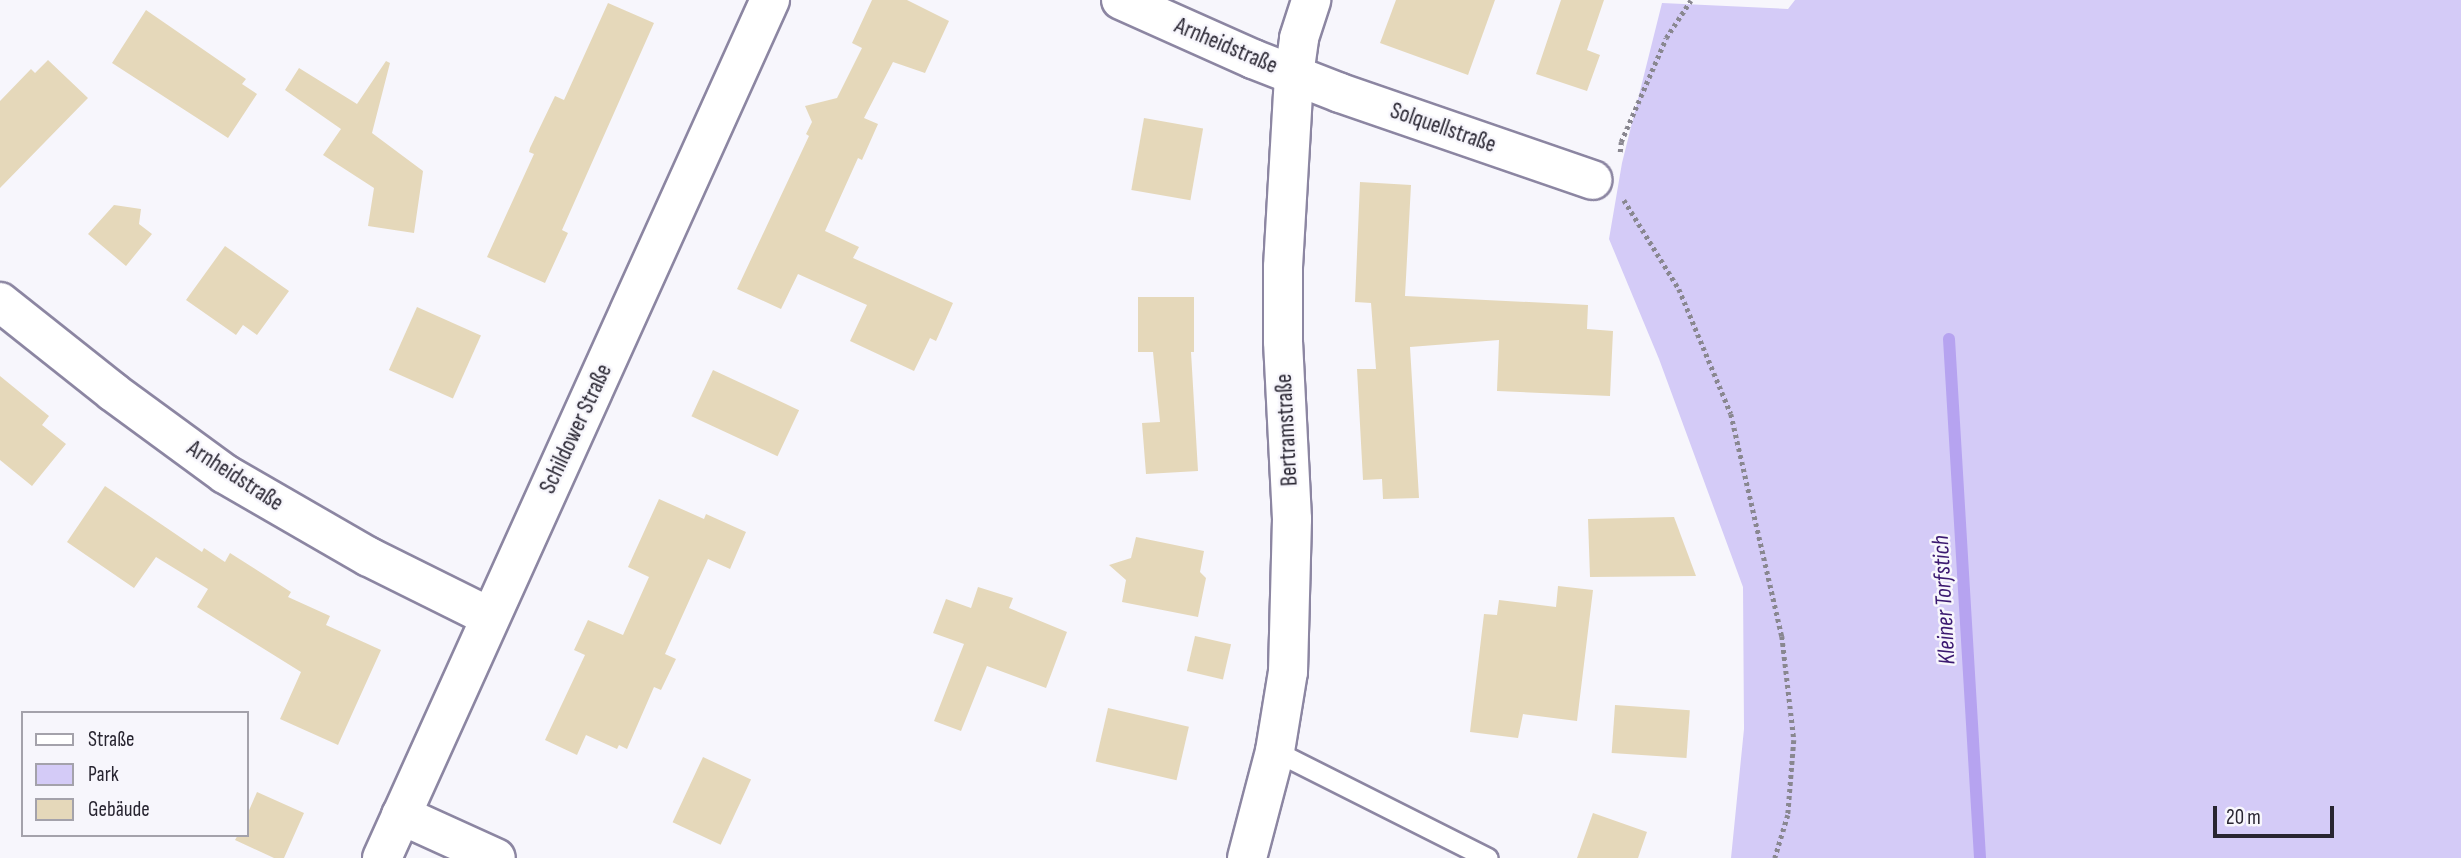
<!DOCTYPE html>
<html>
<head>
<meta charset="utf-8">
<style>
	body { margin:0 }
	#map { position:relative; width:2461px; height:858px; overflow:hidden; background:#f7f6fc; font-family:"Sofia Sans Condensed",sans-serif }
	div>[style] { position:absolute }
	.green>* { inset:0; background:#d4cbf7 }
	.stream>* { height:12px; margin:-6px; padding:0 6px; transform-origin:6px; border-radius:6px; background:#b6a3f0 }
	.building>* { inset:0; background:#e5d8ba; transform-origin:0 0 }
	.path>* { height:4.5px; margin-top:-2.25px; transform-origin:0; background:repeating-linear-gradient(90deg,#898790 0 3.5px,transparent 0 7px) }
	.roads { filter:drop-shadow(2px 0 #8c86a2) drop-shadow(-2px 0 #8c86a2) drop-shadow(0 2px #8c86a2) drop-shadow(0 -2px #8c86a2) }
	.lane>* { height:19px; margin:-9.5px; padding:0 9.5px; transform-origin:9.5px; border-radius:9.5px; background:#fff }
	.street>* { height:38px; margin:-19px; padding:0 19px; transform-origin:19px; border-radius:19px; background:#fff }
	span { translate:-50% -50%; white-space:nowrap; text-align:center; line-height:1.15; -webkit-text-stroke:5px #f7f6fc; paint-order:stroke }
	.street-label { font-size:23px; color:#282531 }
	.water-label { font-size:24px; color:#3b1970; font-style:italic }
	.legend { position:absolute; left:21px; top:711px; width:228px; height:126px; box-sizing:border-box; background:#f7f6fc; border:2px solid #a4a2ab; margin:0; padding:9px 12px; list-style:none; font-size:21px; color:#282531 }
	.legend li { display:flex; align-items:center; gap:14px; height:35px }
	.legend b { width:35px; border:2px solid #a4a2ab }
	.scale { position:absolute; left:2213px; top:806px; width:121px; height:32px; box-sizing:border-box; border:4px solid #282531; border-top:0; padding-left:9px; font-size:21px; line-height:24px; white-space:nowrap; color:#282531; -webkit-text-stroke:5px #f7f6fc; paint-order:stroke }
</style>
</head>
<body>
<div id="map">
	<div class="green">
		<div style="clip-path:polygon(1795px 0,2461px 0,2461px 858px,1731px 858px,1744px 729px,1743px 587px,1659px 359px,1609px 239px,1622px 163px,1662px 3px,1788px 9px)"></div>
	</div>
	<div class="stream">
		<div style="left:1949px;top:339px;width:520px;rotate:86.58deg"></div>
	</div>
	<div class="building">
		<div style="clip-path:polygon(872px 0,907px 0,949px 21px,925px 73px,893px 62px,864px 118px,878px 124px,862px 160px,858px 158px,825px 231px,859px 247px,853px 258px,953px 303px,936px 341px,930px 338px,914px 371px,850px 341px,867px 305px,798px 274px,781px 309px,737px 289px,809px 136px,806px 134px,812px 122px,805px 106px,837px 98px,862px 48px,852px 43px)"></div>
		<div style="clip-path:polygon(1396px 0,1495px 0,1468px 75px,1380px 43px)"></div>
		<div style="clip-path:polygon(1561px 0,1604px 0,1587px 50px,1600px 55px,1587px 91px,1536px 74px)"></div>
		<div style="clip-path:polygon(608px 3px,654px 23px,562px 230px,568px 233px,545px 283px,487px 257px,534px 154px,529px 152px,530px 148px,555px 96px,564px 100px)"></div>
		<div style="clip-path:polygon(146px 10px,246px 79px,242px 84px,257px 94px,228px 138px,112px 63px)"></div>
		<div style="clip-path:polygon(48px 60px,88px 98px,0 188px,0 101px,31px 69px,35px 73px)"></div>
		<div style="clip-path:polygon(386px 61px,390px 63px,372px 133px,423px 171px,414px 233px,368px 226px,374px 188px,323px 155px,341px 129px,285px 90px,299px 68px,357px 104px)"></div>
		<div style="left:1144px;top:118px;width:60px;height:73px;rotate:10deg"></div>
		<div style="clip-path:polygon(1360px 182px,1411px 185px,1405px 296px,1588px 305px,1587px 329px,1613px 331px,1610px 396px,1497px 391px,1499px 340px,1410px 347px,1419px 498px,1383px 499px,1382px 479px,1363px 480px,1357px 369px,1376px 369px,1371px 303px,1355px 302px)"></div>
		<div style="clip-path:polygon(114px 205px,141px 209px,139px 224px,152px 234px,126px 266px,88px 234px)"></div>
		<div style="clip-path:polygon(225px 246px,289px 291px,257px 335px,243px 325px,236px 335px,186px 300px)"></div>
		<div style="clip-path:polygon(1138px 297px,1194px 297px,1194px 352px,1191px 352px,1198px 471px,1146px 474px,1142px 423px,1160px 422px,1153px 352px,1138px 352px)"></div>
		<div style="left:417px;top:307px;width:70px;height:69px;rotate:24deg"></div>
		<div style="left:713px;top:370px;width:95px;height:51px;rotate:25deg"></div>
		<div style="clip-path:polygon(0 376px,49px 416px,42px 425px,66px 444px,32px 486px,0 460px)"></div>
		<div style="clip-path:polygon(105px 486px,202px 552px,204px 548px,225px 562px,230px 553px,291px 592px,288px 597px,330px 616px,326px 625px,381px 650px,338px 745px,280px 719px,301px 672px,197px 607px,208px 589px,156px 557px,134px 588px,67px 542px)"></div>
		<div style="clip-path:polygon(659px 499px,704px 519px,706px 514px,746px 532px,730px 569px,708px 559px,665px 654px,676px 659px,661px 690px,654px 687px,627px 749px,619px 745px,617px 749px,586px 735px,577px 755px,545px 740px,585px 655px,574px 650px,588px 620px,623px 635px,649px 577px,628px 567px)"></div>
		<div style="clip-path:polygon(1674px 517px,1696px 576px,1590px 577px,1588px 519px)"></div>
		<div style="clip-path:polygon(1136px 537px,1204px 551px,1200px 572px,1206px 578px,1198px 617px,1122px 602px,1126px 580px,1109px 565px,1131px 558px)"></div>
		<div style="clip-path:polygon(1558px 586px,1593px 590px,1577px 721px,1523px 714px,1518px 738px,1470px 732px,1484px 614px,1497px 615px,1499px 600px,1556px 607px)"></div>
		<div style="clip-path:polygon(978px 587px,1013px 598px,1009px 608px,1067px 632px,1046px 688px,987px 666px,961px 731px,934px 721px,964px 644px,933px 633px,946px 599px,971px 608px)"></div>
		<div style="left:1195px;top:636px;width:37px;height:36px;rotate:13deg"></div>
		<div style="left:1615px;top:705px;width:75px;height:48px;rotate:4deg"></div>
		<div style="left:1108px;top:708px;width:83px;height:55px;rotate:13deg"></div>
		<div style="left:703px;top:757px;width:53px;height:72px;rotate:25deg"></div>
		<div style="clip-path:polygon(257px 792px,304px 813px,284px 858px,274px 858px,235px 840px,238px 835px,247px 835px,247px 815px)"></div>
		<div style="clip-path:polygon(1593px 813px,1647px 832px,1638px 858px,1577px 858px)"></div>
	</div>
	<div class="path">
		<div style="left:1620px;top:152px;width:10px;rotate:-84deg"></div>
		<div style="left:1621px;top:142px;width:113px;rotate:-66.6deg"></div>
		<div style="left:1666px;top:38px;width:45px;rotate:-56.7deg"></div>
		<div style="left:1624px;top:200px;width:105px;rotate:58.3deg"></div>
		<div style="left:1679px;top:289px;width:135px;rotate:67.4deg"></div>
		<div style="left:1731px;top:414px;width:228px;rotate:77.1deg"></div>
		<div style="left:1782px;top:636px;width:105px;rotate:83.4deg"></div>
		<div style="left:1794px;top:740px;width:75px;rotate:94.6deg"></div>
		<div style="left:1788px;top:815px;width:45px;rotate:106.8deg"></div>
	</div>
	<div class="roads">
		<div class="lane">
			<div style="left:1275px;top:751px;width:238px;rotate:26.7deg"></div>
		</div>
		<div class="street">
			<div style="left:1121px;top:0;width:145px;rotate:24.1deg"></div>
			<div style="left:1253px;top:59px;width:93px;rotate:21.3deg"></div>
			<div style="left:1340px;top:93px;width:267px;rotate:19deg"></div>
			<div style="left:0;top:302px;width:144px;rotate:38.5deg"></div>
			<div style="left:113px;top:392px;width:139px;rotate:36.2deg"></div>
			<div style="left:225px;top:474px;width:166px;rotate:30deg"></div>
			<div style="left:369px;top:557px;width:135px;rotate:26.4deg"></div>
			<div style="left:401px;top:815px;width:104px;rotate:24.4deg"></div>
			<div style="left:382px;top:858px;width:942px;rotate:-65.67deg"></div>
			<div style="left:1247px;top:858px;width:111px;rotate:-75.3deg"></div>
			<div style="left:1275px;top:751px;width:80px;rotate:-80.7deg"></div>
			<div style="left:1288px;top:672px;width:153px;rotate:-88.5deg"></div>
			<div style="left:1292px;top:519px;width:178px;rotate:-92.9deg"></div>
			<div style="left:1283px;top:341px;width:74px;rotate:-90deg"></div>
			<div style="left:1283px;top:267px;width:192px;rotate:-86.7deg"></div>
			<div style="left:1294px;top:75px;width:37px;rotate:-82deg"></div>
			<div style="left:1299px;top:38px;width:40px;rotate:-72deg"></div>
		</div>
	</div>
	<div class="street-label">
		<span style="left:1226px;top:46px;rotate:23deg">Arnheidstraße</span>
		<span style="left:1443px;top:128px;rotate:19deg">Solquellstraße</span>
		<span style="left:576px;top:429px;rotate:-65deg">Schildower Straße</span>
		<span style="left:1287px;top:430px;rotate:-93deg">Bertramstraße</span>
		<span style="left:235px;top:476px;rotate:33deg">Arnheidstraße</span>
	</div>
	<div class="water-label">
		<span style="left:1944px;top:600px;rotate:-93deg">Kleiner Torfstich</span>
	</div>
	<ul class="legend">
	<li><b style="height:9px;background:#fff"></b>Straße</li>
	<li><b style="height:19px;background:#d4cbf7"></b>Park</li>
	<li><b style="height:19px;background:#e5d8ba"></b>Gebäude</li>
	</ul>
	<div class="scale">20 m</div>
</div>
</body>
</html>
